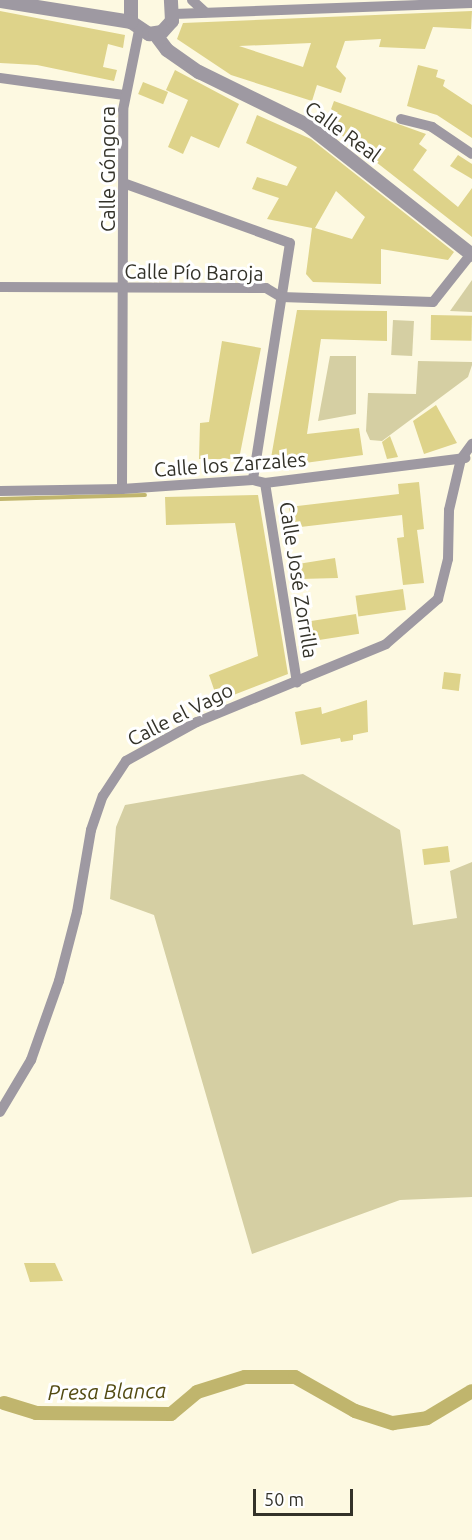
<!DOCTYPE html>
<html>
<head>
<meta charset="utf-8">
<style>
	body { margin:0 }
	#map { position:relative; width:472px; height:1540px; overflow:hidden; background:#fdf9e1; font-family:Ubuntu,sans-serif }
	div>[style] { position:absolute }
	.green>* { inset:0; background:#d5cfa3; transform-origin:0 0 }
	.stream>* { height:4px; margin:-2px; padding:0 2px; transform-origin:2px; border-radius:2px; background:#c0b56d }
	.canal>* { height:14px; margin:-7px; padding:0 7px; transform-origin:7px; border-radius:7px; background:#c0b56d }
	.building>* { inset:0; background:#ded38a; transform-origin:0 0 }
	.minor>* { height:10px; margin:-5px; padding:0 5px; transform-origin:5px; border-radius:5px; background:#9e99a2 }
	.tertiary>* { height:14px; margin:-7px; padding:0 7px; transform-origin:7px; border-radius:7px; background:#9e99a2 }
	span { translate:-50% -50%; white-space:nowrap; text-align:center; line-height:1.15; -webkit-text-stroke:6px #fff; paint-order:stroke }
	.street-label { font-size:20px; color:#333229 }
	.water-label { font-size:21px; color:#534b13; font-style:italic }
	.scale { position:absolute; left:253px; top:1489px; width:100px; height:27px; box-sizing:border-box; border:3px solid #333229; border-top:0; padding-left:8px; font-size:18px; line-height:21px; white-space:nowrap; color:#333229; -webkit-text-stroke:4px #fff; paint-order:stroke }
</style>
</head>
<body>
<div id="map">
	<div class="green">
		<div style="clip-path:polygon(472px 280px,472px 312px,450px 311px)"></div>
		<div style="left:393px;top:320px;width:21px;height:35px;rotate:3deg"></div>
		<div style="clip-path:polygon(330px 356px,356px 356px,356px 414px,318px 421px)"></div>
		<div style="clip-path:polygon(418px 361px,472px 362px,472px 365px,468px 377px,382px 441px,370px 440px,366px 431px,368px 393px,416px 394px)"></div>
		<div style="clip-path:polygon(303px 774px,400px 830px,413px 925px,457px 918px,450px 871px,472px 862px,472px 1197px,400px 1200px,252px 1254px,154px 915px,110px 899px,116px 827px,125px 805px)"></div>
	</div>
	<div class="stream">
		<div style="left:0;top:499px;width:145px;rotate:-1.6deg"></div>
	</div>
	<div class="canal">
		<div style="left:4px;top:1403px;width:34px;rotate:17deg"></div>
		<div style="left:36px;top:1413px;width:135px;rotate:0.4deg"></div>
		<div style="left:171px;top:1414px;width:34px;rotate:-40deg"></div>
		<div style="left:197px;top:1392px;width:50px;rotate:-17.4deg"></div>
		<div style="left:245px;top:1377px;width:50px"></div>
		<div style="left:295px;top:1377px;width:69px;rotate:29.5deg"></div>
		<div style="left:355px;top:1411px;width:40px;rotate:18deg"></div>
		<div style="left:393px;top:1423px;width:34px;rotate:-8deg"></div>
		<div style="left:427px;top:1418px;width:52px;rotate:-31deg"></div>
	</div>
	<div class="building">
		<div style="clip-path:polygon(0 11px,125px 35px,123px 48px,108px 44px,103px 67px,117px 70px,114px 81px,37px 65px,0 63px)"></div>
		<div style="clip-path:polygon(evenodd,472px 11px,471px 29px,433px 27px,425px 49px,379px 47px,381px 39px,345px 41px,336px 67px,346px 78px,341px 93px,317px 85px,312px 101px,231px 75px,177px 39px,183px 23px,472px 11px,311px 43px,303px 67px,239px 46px,311px 43px)"></div>
		<div style="clip-path:polygon(418px 65px,438px 70px,436px 77px,445px 80px,443px 86px,472px 105px,472px 138px,437px 115px,407px 106px)"></div>
		<div style="clip-path:polygon(175px 70px,239px 104px,219px 148px,191px 136px,183px 154px,168px 147px,188px 100px,166px 90px)"></div>
		<div style="left:143px;top:82px;width:27px;height:13px;rotate:22deg"></div>
		<div style="clip-path:polygon(334px 101px,426px 134px,419px 144px,427px 150px,413px 170px,458px 207px,472px 188px,472px 237px,326px 123px)"></div>
		<div style="clip-path:polygon(evenodd,257px 115px,311px 139px,454px 252px,448px 260px,381px 249px,381px 284px,313px 282px,306px 274px,312px 228px,267px 219px,279px 198px,252px 189px,257px 177px,287px 186px,297px 167px,246px 143px,257px 115px,336px 191px,365px 217px,352px 239px,315px 228px,336px 191px)"></div>
		<div style="clip-path:polygon(458px 155px,472px 164px,472px 179px,450px 166px)"></div>
		<div style="clip-path:polygon(297px 310px,387px 311px,387px 341px,321px 339px,307px 434px,359px 428px,363px 455px,283px 466px,280px 457px,271px 458px)"></div>
		<div style="left:431px;top:315px;width:41px;height:25px;rotate:1deg"></div>
		<div style="clip-path:polygon(222px 341px,261px 348px,239px 459px,199px 459px,200px 423px,209px 422px)"></div>
		<div style="clip-path:polygon(436px 405px,457px 443px,424px 454px,413px 421px)"></div>
		<div style="clip-path:polygon(390px 436px,398px 457px,387px 459px,382px 442px)"></div>
		<div style="clip-path:polygon(419px 482px,424px 529px,417px 530px,424px 583px,403px 585px,397px 538px,404px 537px,402px 515px,292px 528px,289px 507px,399px 494px,398px 484px)"></div>
		<div style="clip-path:polygon(258px 495px,288px 674px,218px 701px,209px 675px,258px 656px,235px 523px,166px 525px,165px 497px)"></div>
		<div style="clip-path:polygon(335px 558px,338px 578px,300px 579px,298px 564px)"></div>
		<div style="left:403px;top:589px;width:21px;height:48px;rotate:82deg"></div>
		<div style="left:356px;top:614px;width:20px;height:47px;rotate:81deg"></div>
		<div style="left:444px;top:672px;width:17px;height:17px;rotate:7deg"></div>
		<div style="clip-path:polygon(367px 700px,368px 732px,353px 735px,353px 740px,341px 742px,340px 738px,301px 745px,295px 712px,321px 707px,322px 714px)"></div>
		<div style="left:448px;top:846px;width:16px;height:26px;rotate:83deg"></div>
		<div style="clip-path:polygon(24px 1263px,55px 1263px,63px 1281px,30px 1282px)"></div>
	</div>
	<div class="minor">
		<div style="left:192px;top:0;width:18px;rotate:43deg"></div>
		<div style="left:174px;top:14px;width:298px;rotate:-2.1deg"></div>
		<div style="left:0;top:78px;width:125px;rotate:7.8deg"></div>
		<div style="left:401px;top:119px;width:32px;rotate:14deg"></div>
		<div style="left:432px;top:127px;width:48px;rotate:34deg"></div>
		<div style="left:126px;top:184px;width:174px;rotate:19.8deg"></div>
		<div style="left:290px;top:243px;width:240px;rotate:98.9deg"></div>
		<div style="left:0;top:287px;width:266px;rotate:0.2deg"></div>
		<div style="left:266px;top:288px;width:17px;rotate:31deg"></div>
		<div style="left:281px;top:297px;width:152px;rotate:1.9deg"></div>
		<div style="left:433px;top:302px;width:61px;rotate:-51.6deg"></div>
		<div style="left:265px;top:483px;width:202px;rotate:80.9deg"></div>
		<div style="left:122px;top:489px;width:379px;rotate:-89.8deg"></div>
		<div style="left:123px;top:110px;width:81px;rotate:-78.6deg"></div>
		<div style="left:0;top:491px;width:122px;rotate:-0.9deg"></div>
		<div style="left:122px;top:489px;width:131px;rotate:-3.9deg"></div>
		<div style="left:253px;top:480px;width:12px;rotate:14deg"></div>
		<div style="left:265px;top:483px;width:202px;rotate:-7.1deg"></div>
		<div style="left:0;top:1112px;width:61px;rotate:-59.2deg"></div>
		<div style="left:31px;top:1060px;width:84px;rotate:-70.5deg"></div>
		<div style="left:59px;top:981px;width:71px;rotate:-75.4deg"></div>
		<div style="left:77px;top:912px;width:83px;rotate:-80.3deg"></div>
		<div style="left:91px;top:830px;width:36px;rotate:-71deg"></div>
		<div style="left:103px;top:796px;width:42px;rotate:-56.7deg"></div>
		<div style="left:126px;top:761px;width:81px;rotate:-28.8deg"></div>
		<div style="left:197px;top:722px;width:204px;rotate:-22.4deg"></div>
		<div style="left:386px;top:644px;width:69px;rotate:-40.9deg"></div>
		<div style="left:438px;top:599px;width:41px;rotate:-76deg"></div>
		<div style="left:448px;top:559px;width:49px;rotate:-88.8deg"></div>
		<div style="left:449px;top:510px;width:52px;rotate:-76.8deg"></div>
		<div style="left:461px;top:459px;width:19px;rotate:-54deg"></div>
	</div>
	<div class="tertiary">
		<div style="left:131px;top:0;width:22px;rotate:90deg"></div>
		<div style="left:131px;top:22px;width:22px;rotate:34deg"></div>
		<div style="left:149px;top:34px;width:13px;rotate:-9deg"></div>
		<div style="left:162px;top:32px;width:15px;rotate:-48deg"></div>
		<div style="left:172px;top:21px;width:21px;rotate:-93deg"></div>
		<div style="left:0;top:1px;width:133px;rotate:9.1deg"></div>
		<div style="left:155px;top:34px;width:20px;rotate:53deg"></div>
		<div style="left:167px;top:50px;width:39px;rotate:35deg"></div>
		<div style="left:199px;top:72px;width:120px;rotate:26.1deg"></div>
		<div style="left:307px;top:125px;width:210px;rotate:38.2deg"></div>
	</div>
	<div class="street-label">
		<span style="left:343px;top:131px;rotate:36deg">Calle Real</span>
		<span style="left:107px;top:169px;rotate:-90deg">Calle Góngora</span>
		<span style="left:194px;top:272px;rotate:1deg">Calle Pío Baroja</span>
		<span style="left:230px;top:464px;rotate:-4deg">Calle los Zarzales</span>
		<span style="left:299px;top:580px;rotate:81deg">Calle José Zorrilla</span>
		<span style="left:180px;top:714px;rotate:-27deg">Calle el Vago</span>
	</div>
	<div class="water-label">
		<span style="left:107px;top:1391px;rotate:-1deg">Presa Blanca</span>
	</div>
	<div class="scale">50 m</div>
</div>
</body>
</html>
